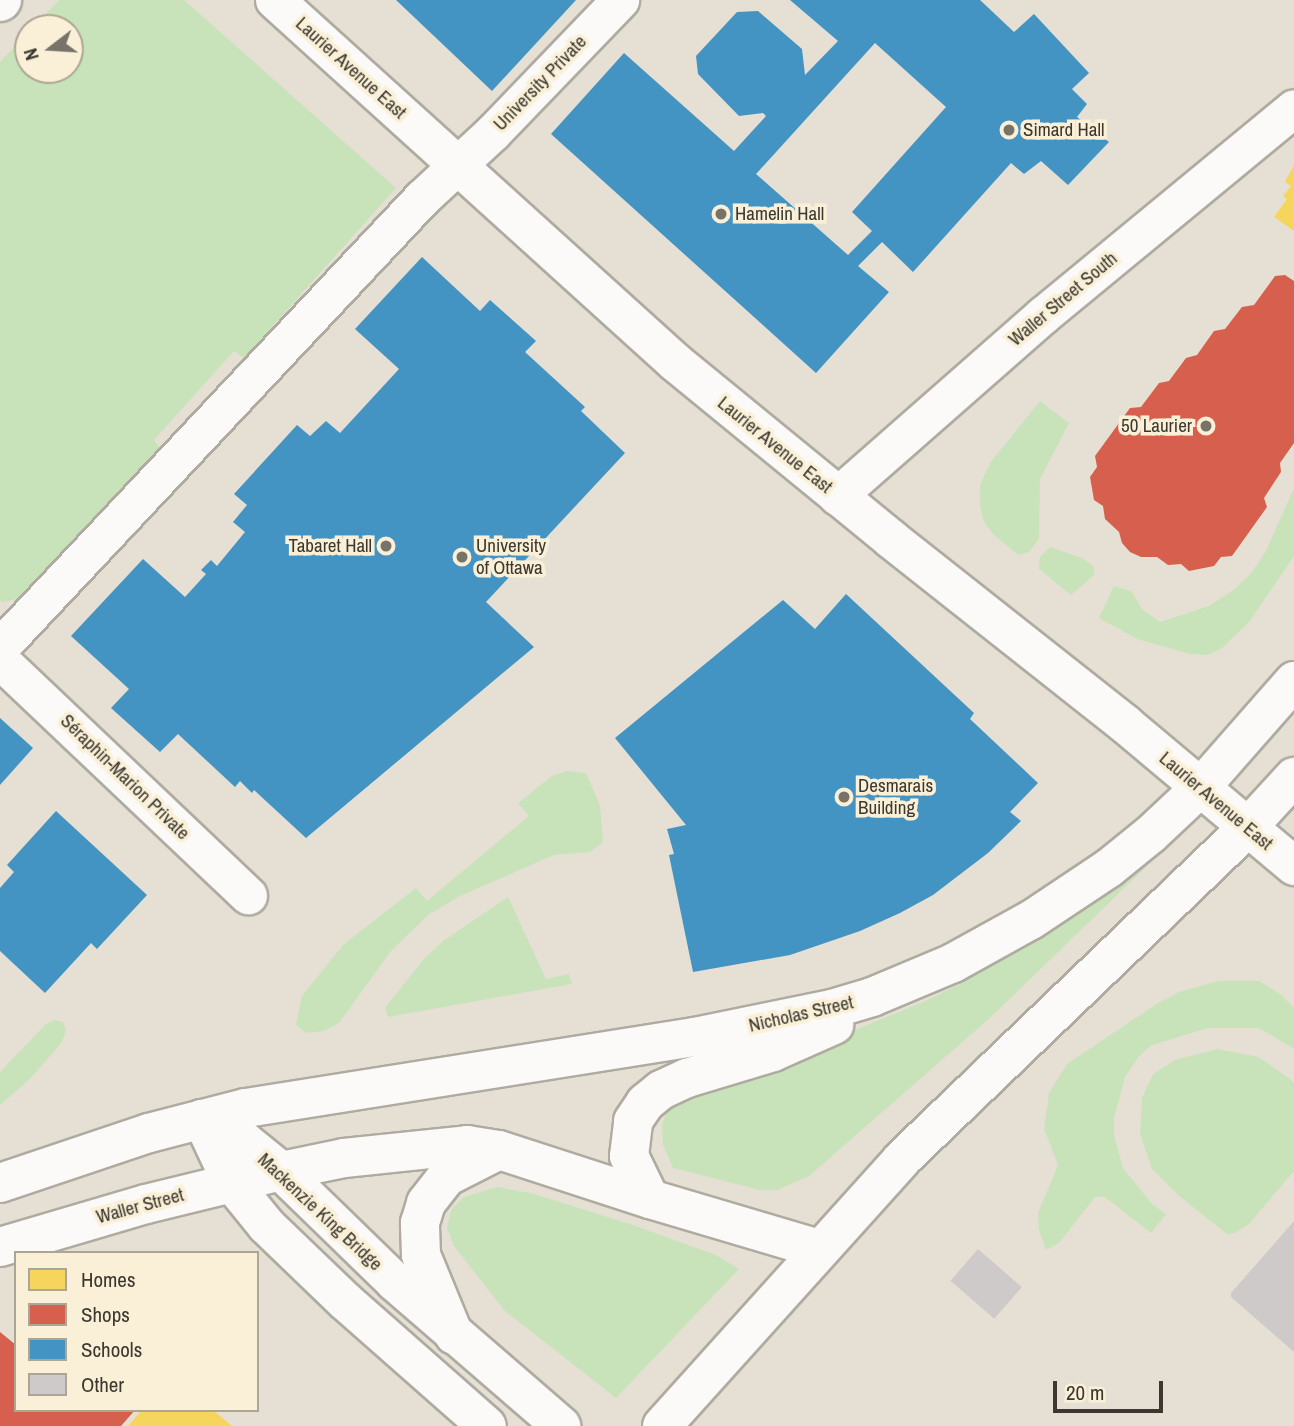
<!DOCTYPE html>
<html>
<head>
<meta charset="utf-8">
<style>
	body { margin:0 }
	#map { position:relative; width:1294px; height:1426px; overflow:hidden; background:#e5e0d3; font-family:"Archivo Narrow",sans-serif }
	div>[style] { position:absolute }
	.green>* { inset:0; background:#c8e3ba }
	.homes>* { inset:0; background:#f6d55c }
	.shops>* { inset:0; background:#d6604d }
	.schools>* { inset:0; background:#4393c3 }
	.building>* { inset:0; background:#cecac9; transform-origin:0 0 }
	.roads { filter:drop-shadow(2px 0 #afaba1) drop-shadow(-2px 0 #afaba1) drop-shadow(0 2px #afaba1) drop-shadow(0 -2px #afaba1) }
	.street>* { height:37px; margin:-18.5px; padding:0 18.5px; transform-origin:18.5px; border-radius:18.5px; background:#fbfaf8 }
	.secondary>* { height:38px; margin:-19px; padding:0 19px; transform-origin:19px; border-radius:19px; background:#fbfaf8 }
	.primary>* { height:38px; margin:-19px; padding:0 19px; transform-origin:19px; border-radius:19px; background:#fbfaf8 }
	.dots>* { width:19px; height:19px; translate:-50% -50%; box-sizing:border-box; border:4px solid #faf0d8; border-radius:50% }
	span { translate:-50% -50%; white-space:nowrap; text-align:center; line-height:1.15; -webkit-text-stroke:7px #faf0d8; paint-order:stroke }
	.street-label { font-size:19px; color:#3c382f }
	.poi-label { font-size:19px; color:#3c382f }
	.left { translate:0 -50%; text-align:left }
	.right { translate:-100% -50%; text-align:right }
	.legend { position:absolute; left:14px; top:1251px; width:245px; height:161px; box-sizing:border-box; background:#faf0d8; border:2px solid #aea694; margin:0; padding:9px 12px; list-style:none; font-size:21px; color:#3c382f }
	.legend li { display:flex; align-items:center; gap:14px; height:35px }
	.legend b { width:35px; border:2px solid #aea694 }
	.north { position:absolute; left:14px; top:14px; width:70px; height:70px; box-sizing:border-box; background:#faf0d8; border:2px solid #aea694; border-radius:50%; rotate:253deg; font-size:19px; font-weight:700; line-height:28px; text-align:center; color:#3c382f }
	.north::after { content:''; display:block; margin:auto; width:24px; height:32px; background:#777368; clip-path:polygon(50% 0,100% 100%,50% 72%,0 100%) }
	.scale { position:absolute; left:1053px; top:1381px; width:110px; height:32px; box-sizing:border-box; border:4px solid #3c382f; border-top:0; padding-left:9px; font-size:21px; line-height:24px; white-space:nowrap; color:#3c382f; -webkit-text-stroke:5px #faf0d8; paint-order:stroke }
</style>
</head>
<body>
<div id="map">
	<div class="green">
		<div style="clip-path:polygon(59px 0,184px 0,396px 188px,244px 358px,234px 351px,154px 440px,160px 448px,22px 598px,2px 602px,0 600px,0 62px,28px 32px,28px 70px,70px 70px,70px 28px,32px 28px)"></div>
		<div style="clip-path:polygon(1040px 401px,1069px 423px,1040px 479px,1039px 539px,1029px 552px,1018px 555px,993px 534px,984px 522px,980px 505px,980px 485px,990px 463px)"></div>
		<div style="clip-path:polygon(1294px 488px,1294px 556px,1249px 622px,1222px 648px,1208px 655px,1190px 654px,1137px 639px,1099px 618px,1114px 586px,1131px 591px,1142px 609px,1160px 622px,1209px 606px,1235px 589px,1252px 572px,1266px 551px)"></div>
		<div style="clip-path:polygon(1050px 547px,1082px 558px,1093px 566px,1095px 574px,1071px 595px,1039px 569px,1040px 557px)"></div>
		<div style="clip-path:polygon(568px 771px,586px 773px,600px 806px,603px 842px,590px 852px,554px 855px,460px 896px,428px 915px,391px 951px,339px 1023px,324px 1031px,306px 1033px,296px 1025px,302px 996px,343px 945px,416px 888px,427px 901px,529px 816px,518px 803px,552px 776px)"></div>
		<div style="clip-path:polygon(1143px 860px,1148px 865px,991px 1017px,809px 1176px,777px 1190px,760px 1190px,673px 1168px,663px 1145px,662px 1125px,666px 1113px,684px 1094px,791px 1056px,923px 1002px,960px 984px,1076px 916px)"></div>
		<div style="clip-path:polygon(508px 897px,546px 979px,569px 974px,572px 984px,388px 1017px,385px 1008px,422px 961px,443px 941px)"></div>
		<div style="clip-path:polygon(1218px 981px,1259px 981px,1280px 994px,1294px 1008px,1294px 1049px,1259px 1028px,1208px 1028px,1152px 1045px,1139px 1056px,1125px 1077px,1114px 1118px,1114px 1135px,1123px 1168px,1152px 1204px,1166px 1214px,1151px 1233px,1105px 1197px,1095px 1197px,1059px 1243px,1046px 1250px,1039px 1230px,1038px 1213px,1058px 1165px,1044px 1129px,1049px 1093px,1067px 1064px,1158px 1003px,1179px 992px)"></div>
		<div style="clip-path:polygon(54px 1020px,63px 1022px,66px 1030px,62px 1042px,30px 1079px,0 1105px,0 1072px,46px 1024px)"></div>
		<div style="clip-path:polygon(1217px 1049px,1259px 1057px,1294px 1082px,1294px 1171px,1249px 1224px,1235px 1233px,1227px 1234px,1178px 1195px,1152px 1169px,1140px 1134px,1142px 1098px,1153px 1074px,1175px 1060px)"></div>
		<div style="clip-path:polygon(497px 1187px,531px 1193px,630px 1224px,716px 1255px,739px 1269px,616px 1398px,505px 1311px,454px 1246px,447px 1228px,451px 1210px,464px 1197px)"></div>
	</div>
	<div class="homes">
		<div style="clip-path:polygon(1294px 165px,1294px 231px,1274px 217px,1287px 199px,1283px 196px,1291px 186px,1285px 182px)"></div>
		<div style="clip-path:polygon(142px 1410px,213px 1410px,232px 1426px,128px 1426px)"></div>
	</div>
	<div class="shops">
		<div style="clip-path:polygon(1285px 275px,1294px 281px,1294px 443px,1280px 463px,1281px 472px,1264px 498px,1267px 507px,1232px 556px,1221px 557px,1214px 566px,1189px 571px,1181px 564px,1168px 565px,1157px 557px,1141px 557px,1130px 552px,1122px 543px,1119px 532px,1105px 519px,1103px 506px,1094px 500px,1090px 477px,1097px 467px,1095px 456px,1130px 408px,1141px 407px,1159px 383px,1169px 381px,1186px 358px,1197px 355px,1214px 331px,1225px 329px,1242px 307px,1254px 305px,1275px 276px)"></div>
		<div style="clip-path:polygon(0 1332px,16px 1345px,16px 1410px,135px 1410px,121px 1426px,0 1426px)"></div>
	</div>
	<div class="schools">
		<div style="clip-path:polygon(396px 0,576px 0,492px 91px)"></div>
		<div style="clip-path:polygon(evenodd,790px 0,980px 0,1014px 32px,1034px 14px,1089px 73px,1072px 89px,1087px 104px,1077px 117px,1109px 142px,1068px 185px,1041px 161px,1024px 174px,1011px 163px,913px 272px,882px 242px,858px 266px,889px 292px,816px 373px,551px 134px,624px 53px,734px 151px,766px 116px,763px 113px,739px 116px,698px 74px,696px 56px,737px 12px,758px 11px,802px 49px,805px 75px,838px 41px,790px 0,875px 43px,946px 107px,852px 212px,872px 231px,848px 255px,756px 174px,875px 43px)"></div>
		<div style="clip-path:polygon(422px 257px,480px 311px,490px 300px,536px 341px,525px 352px,585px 407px,581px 411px,625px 453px,486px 602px,534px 647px,306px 838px,254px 790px,252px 793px,240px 781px,235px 787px,178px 734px,160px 752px,111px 708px,129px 689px,71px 636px,143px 559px,185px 597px,206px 574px,201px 570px,211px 560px,217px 566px,245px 532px,233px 522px,247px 505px,234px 494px,297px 425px,310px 436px,326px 421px,340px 433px,399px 369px,355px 329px)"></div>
		<div style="clip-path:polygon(846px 594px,974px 713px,970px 719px,1038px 783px,1010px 812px,1021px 821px,988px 853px,933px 895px,900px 913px,860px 931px,790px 955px,693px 972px,669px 855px,674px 854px,667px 829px,686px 825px,615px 738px,783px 600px,815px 629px)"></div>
		<div style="clip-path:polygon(0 718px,33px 748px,0 785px)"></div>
		<div style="clip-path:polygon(56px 811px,147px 895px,97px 949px,91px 943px,45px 993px,0 951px,0 888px,14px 872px,7px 865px)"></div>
	</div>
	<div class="building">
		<div style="clip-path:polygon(1294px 1221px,1294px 1352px,1231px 1297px,1231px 1293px)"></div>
		<div style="left:978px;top:1249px;width:58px;height:42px;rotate:41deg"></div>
	</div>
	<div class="roads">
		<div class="street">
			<div style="left:0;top:2px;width:3px;rotate:-45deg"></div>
			<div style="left:837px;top:496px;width:274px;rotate:-41.3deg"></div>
			<div style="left:1043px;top:315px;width:325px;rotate:-39.5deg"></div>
			<div style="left:0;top:647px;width:616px;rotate:-46.78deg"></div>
			<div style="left:422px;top:198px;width:96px;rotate:-42.9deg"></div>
			<div style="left:492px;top:133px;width:185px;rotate:-46.1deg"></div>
			<div style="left:0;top:660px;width:342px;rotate:43.5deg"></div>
		</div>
		<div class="secondary">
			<div style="left:275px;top:0;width:539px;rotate:42.15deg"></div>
			<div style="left:675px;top:362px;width:279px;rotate:39.3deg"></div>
			<div style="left:891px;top:539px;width:298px;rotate:38.3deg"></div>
			<div style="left:1125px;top:724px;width:221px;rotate:40deg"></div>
			<div style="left:202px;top:1119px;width:47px;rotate:27.6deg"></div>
			<div style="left:244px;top:1141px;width:48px;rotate:39deg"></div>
			<div style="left:281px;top:1171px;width:159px;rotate:44.2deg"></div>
			<div style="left:395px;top:1282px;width:220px;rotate:40.9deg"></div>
			<div style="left:202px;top:1119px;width:71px;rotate:64.9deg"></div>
			<div style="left:232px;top:1183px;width:55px;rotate:50.9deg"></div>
			<div style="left:267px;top:1226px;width:108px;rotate:43.9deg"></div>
			<div style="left:345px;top:1301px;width:189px;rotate:41.4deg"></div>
		</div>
		<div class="primary">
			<div style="left:0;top:1183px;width:157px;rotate:-18.6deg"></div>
			<div style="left:149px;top:1133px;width:100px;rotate:-14.5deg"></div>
			<div style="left:246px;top:1108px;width:454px;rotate:-9deg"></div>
			<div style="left:694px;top:1037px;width:141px;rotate:-11.5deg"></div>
			<div style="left:832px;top:1009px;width:42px;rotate:-16.7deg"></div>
			<div style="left:872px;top:997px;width:88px;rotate:-22.8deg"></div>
			<div style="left:953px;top:963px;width:89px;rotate:-28.9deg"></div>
			<div style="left:1031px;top:920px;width:94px;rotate:-33.7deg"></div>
			<div style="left:1109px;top:868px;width:54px;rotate:-39deg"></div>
			<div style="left:1151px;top:834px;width:69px;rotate:-43.2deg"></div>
			<div style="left:1201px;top:787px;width:141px;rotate:-48.7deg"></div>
			<div style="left:650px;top:1199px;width:48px;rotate:-116deg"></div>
			<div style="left:629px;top:1156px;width:35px;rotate:-83deg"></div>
			<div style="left:633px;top:1121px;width:22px;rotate:-56deg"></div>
			<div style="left:645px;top:1103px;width:21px;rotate:-39deg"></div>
			<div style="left:661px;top:1090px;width:29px;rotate:-25deg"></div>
			<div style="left:687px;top:1078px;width:90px;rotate:-16.8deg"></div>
			<div style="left:773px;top:1052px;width:67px;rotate:-23.9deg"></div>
			<div style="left:0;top:1247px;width:152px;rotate:-16.4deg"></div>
			<div style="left:146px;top:1204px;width:139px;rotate:-13.7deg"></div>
			<div style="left:281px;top:1171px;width:64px;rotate:-11.7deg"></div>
			<div style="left:344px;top:1158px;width:124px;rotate:-6deg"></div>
			<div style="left:467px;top:1145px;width:32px;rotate:9deg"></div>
			<div style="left:499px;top:1150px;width:159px;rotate:18deg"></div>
			<div style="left:650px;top:1199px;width:176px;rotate:16.5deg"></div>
			<div style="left:454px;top:1335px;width:87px;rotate:-112.4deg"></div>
			<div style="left:421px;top:1255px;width:32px;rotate:-92deg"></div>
			<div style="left:420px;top:1223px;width:21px;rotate:-73deg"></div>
			<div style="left:426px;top:1203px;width:33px;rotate:-52deg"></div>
			<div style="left:446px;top:1177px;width:59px;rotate:-27deg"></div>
			<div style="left:662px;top:1426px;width:359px;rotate:-48deg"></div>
			<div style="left:902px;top:1159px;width:480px;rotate:-43.8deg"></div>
			<div style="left:1248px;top:827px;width:68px;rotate:-47.4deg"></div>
		</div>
	</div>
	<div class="dots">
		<div style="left:1009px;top:130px;background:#777368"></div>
		<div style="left:721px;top:214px;background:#777368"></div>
		<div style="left:1206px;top:426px;background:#777368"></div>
		<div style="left:386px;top:546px;background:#777368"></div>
		<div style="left:462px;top:557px;background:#777368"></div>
		<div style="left:844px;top:797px;background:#777368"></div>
	</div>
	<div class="street-label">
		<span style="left:351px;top:68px;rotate:42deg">Laurier Avenue East</span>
		<span style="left:540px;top:83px;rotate:-46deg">University Private</span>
		<span style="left:1063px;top:299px;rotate:-40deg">Waller Street South</span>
		<span style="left:775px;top:445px;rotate:39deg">Laurier Avenue East</span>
		<span style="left:125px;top:777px;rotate:44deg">Séraphin-Marion Private</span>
		<span style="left:1216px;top:801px;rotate:40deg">Laurier Avenue East</span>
		<span style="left:801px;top:1014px;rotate:-13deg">Nicholas Street</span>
		<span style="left:140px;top:1206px;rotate:-15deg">Waller Street</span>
		<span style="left:320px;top:1212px;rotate:43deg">Mackenzie King Bridge</span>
	</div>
	<div class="poi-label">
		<span class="left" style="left:1023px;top:130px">Simard Hall</span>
		<span class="left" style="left:735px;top:214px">Hamelin Hall</span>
		<span class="right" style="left:1192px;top:426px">50 Laurier</span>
		<span class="right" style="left:372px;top:546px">Tabaret Hall</span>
		<span class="left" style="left:476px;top:557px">University<br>of Ottawa</span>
		<span class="left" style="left:858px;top:797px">Desmarais<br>Building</span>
	</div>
	<ul class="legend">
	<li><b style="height:19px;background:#f6d55c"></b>Homes</li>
	<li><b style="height:19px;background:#d6604d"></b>Shops</li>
	<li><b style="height:19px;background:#4393c3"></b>Schools</li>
	<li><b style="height:19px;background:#cecac9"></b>Other</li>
	</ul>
	<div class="north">N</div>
	<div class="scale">20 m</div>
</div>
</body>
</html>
